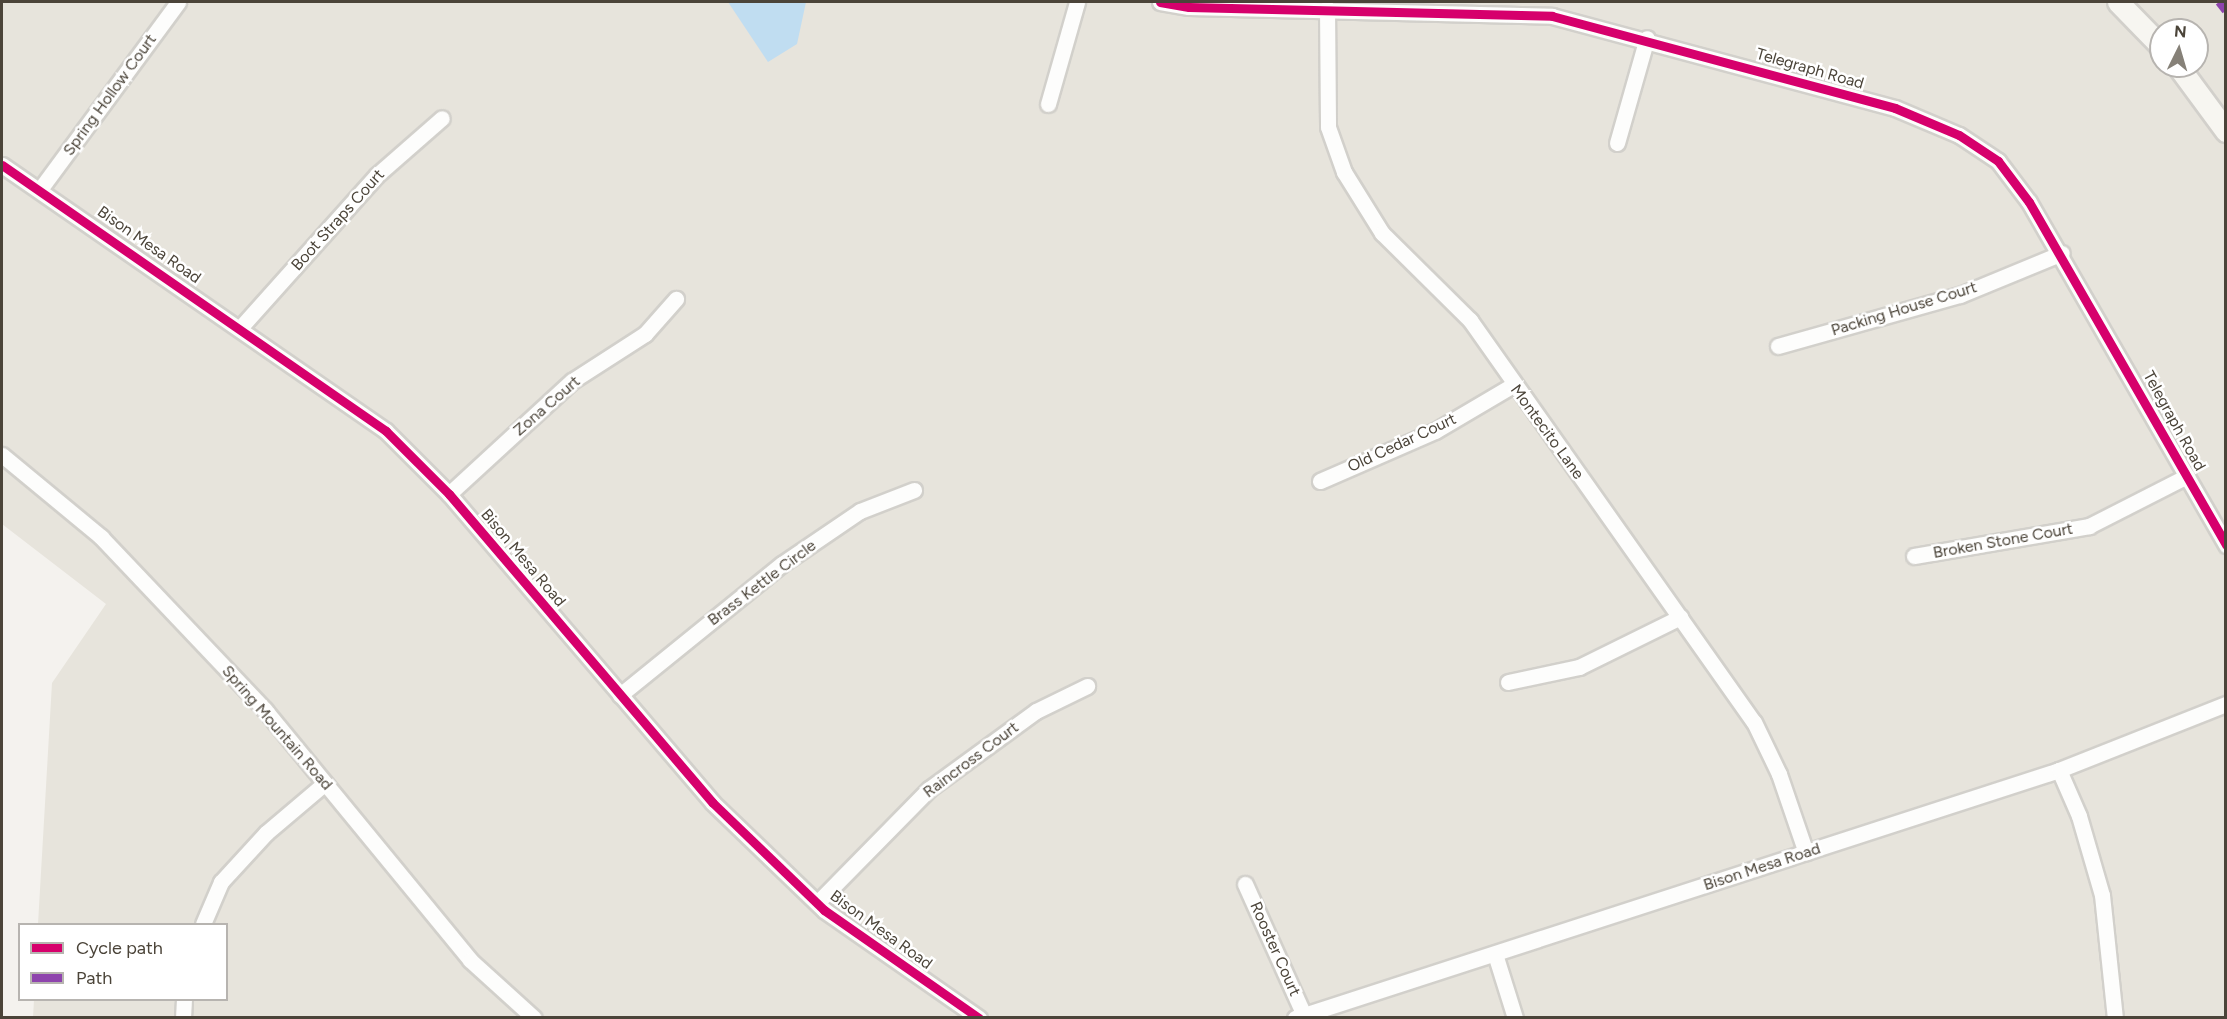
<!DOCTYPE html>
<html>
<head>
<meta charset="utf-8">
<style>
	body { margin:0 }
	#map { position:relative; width:2227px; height:1019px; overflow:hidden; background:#f4f2ee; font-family:Figtree,sans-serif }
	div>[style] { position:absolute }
	.residential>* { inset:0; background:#e7e4dc }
	.water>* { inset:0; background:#c0ddf1 }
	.roads { filter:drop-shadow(2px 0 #d2d0cb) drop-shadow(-2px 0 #d2d0cb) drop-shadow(0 2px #d2d0cb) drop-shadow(0 -2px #d2d0cb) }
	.street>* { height:15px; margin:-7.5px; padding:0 7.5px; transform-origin:7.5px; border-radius:7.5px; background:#fdfdfc }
	.secondary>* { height:21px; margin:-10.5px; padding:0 10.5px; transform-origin:10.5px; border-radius:10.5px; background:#f7f6f1 }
	.quiet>* { height:8px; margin-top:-4px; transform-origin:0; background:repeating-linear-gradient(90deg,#8e44ad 0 15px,transparent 0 23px) }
	.cycleway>* { height:9px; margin:-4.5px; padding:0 4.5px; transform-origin:4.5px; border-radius:4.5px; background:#d6006c }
	span { translate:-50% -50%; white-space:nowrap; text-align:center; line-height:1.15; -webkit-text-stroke:5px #fff; paint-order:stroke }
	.street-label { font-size:16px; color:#4b4439 }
	.frame { position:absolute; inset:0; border:3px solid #4b4439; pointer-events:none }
	.legend { position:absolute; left:18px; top:923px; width:210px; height:78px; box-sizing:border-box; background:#fff; border:2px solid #b7b4b0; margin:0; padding:8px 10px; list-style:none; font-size:18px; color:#4b4439 }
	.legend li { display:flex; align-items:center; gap:12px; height:30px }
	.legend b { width:30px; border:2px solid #b7b4b0 }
	.north { position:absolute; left:2149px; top:18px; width:60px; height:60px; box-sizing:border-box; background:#fff; border:2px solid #b7b4b0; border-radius:50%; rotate:5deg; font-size:16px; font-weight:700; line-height:24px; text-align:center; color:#4b4439 }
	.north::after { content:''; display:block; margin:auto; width:21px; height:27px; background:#868178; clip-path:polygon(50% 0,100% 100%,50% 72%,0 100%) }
</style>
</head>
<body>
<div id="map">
	<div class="residential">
		<div style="clip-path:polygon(evenodd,2px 2px,2225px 2px,2225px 1017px,33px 1017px,34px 1000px,226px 1000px,226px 924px,38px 924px,52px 683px,106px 604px,2px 524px,2px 2px,2161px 30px,2197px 30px,2197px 66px,2161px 66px,2161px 30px)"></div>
	</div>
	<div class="water">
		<div style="clip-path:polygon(728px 2px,806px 2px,797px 44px,768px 62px)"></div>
	</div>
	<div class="roads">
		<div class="street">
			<div style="left:1160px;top:2px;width:29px;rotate:10deg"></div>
			<div style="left:1189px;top:7px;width:363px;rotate:1.4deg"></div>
			<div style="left:1552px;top:16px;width:355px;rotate:15deg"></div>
			<div style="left:1895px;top:108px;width:69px;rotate:22.9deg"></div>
			<div style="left:1959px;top:135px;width:47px;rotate:33.7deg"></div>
			<div style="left:1998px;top:161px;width:51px;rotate:52.9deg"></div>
			<div style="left:2029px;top:202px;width:396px;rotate:60.1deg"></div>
			<div style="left:1327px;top:8px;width:119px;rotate:89.5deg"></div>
			<div style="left:1328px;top:127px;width:48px;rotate:70.4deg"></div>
			<div style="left:1344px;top:172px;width:72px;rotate:58.1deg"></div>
			<div style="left:1382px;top:233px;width:124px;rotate:44.7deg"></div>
			<div style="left:1470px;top:320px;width:492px;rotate:54.8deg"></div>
			<div style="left:1754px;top:722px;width:58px;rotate:64.3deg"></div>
			<div style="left:1779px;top:774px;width:83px;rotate:71.1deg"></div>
			<div style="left:1048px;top:104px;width:106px;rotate:-74.1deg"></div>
			<div style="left:1617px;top:143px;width:109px;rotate:-74.1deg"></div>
			<div style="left:2px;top:165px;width:467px;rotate:34.7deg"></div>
			<div style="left:386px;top:431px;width:89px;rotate:45deg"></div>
			<div style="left:449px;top:494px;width:406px;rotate:49.5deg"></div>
			<div style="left:713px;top:803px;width:154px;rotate:43.9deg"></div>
			<div style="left:824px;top:910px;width:189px;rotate:34.9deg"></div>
			<div style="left:41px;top:188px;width:231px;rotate:-53.6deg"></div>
			<div style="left:240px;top:328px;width:205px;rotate:-48.2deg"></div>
			<div style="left:377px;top:175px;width:86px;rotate:-41.2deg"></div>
			<div style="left:1778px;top:346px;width:189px;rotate:-15.7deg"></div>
			<div style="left:1960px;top:295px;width:110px;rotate:-22.4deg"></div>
			<div style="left:2px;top:455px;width:129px;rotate:39.6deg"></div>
			<div style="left:101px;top:537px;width:238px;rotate:46.5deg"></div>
			<div style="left:265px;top:710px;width:323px;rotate:50.6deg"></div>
			<div style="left:470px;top:960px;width:86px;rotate:42.2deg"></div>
			<div style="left:1320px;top:481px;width:125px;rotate:-23.5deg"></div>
			<div style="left:1435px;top:431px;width:91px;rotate:-30.5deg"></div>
			<div style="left:449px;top:494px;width:167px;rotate:-42.6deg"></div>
			<div style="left:572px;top:381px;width:87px;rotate:-32.8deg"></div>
			<div style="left:645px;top:334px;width:47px;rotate:-48.5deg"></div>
			<div style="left:1914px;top:556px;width:178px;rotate:-9.7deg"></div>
			<div style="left:2089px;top:526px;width:110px;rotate:-27deg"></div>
			<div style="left:1508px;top:682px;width:73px;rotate:-11.9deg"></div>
			<div style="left:1579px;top:667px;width:113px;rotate:-26.3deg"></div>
			<div style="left:620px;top:695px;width:208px;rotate:-39deg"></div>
			<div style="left:782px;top:564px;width:94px;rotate:-34.2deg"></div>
			<div style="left:860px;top:511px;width:58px;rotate:-21.3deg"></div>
			<div style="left:2059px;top:770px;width:50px;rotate:66.5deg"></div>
			<div style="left:2079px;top:816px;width:82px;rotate:73.8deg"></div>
			<div style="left:2102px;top:895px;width:124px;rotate:84deg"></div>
			<div style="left:1245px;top:884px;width:144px;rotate:65.8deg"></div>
			<div style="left:817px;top:903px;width:160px;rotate:-45.5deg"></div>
			<div style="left:929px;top:789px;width:132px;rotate:-36.1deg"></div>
			<div style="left:1036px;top:711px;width:57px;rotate:-26.1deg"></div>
			<div style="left:203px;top:924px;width:46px;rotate:-66.8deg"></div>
			<div style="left:221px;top:882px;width:67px;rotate:-47.4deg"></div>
			<div style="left:266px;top:833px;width:77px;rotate:-40.3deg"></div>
			<div style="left:1495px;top:954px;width:67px;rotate:72.6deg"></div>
			<div style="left:183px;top:1018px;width:18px;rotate:-87deg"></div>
			<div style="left:1295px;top:1018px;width:803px;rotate:-17.98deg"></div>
			<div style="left:2059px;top:770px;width:180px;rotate:-21.6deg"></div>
		</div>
		<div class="secondary">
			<div style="left:2118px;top:2px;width:62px;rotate:45.7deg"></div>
			<div style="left:2178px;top:66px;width:81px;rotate:53.6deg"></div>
		</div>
	</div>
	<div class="quiet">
		<div style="left:2219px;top:2px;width:11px;rotate:52deg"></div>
	</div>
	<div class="cycleway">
		<div style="left:1160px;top:2px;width:29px;rotate:10deg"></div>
		<div style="left:1189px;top:7px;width:363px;rotate:1.4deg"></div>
		<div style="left:1552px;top:16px;width:355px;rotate:15deg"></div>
		<div style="left:1895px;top:108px;width:69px;rotate:22.9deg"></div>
		<div style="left:1959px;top:135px;width:47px;rotate:33.7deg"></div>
		<div style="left:1998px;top:161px;width:51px;rotate:52.9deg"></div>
		<div style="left:2029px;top:202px;width:396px;rotate:60.1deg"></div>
		<div style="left:2px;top:165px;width:467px;rotate:34.7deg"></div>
		<div style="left:386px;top:431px;width:89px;rotate:45deg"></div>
		<div style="left:449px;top:494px;width:406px;rotate:49.5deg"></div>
		<div style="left:713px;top:803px;width:154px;rotate:43.9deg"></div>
		<div style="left:824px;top:910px;width:189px;rotate:34.9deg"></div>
	</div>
	<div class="street-label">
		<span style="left:1810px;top:69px;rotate:16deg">Telegraph Road</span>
		<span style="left:110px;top:95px;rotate:-54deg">Spring Hollow Court</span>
		<span style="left:338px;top:220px;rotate:-48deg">Boot Straps Court</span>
		<span style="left:149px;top:245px;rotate:35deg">Bison Mesa Road</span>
		<span style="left:1904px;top:309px;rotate:-17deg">Packing House Court</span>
		<span style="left:547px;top:406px;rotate:-41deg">Zona Court</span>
		<span style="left:2174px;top:421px;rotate:61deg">Telegraph Road</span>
		<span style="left:1547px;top:432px;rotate:54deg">Montecito Lane</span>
		<span style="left:1402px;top:443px;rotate:-25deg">Old Cedar Court</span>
		<span style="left:2003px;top:541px;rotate:-10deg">Broken Stone Court</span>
		<span style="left:523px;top:558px;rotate:50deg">Bison Mesa Road</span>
		<span style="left:762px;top:583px;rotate:-37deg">Brass Kettle Circle</span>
		<span style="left:277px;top:728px;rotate:49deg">Spring Mountain Road</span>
		<span style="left:971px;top:760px;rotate:-37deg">Raincross Court</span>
		<span style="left:1762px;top:867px;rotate:-18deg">Bison Mesa Road</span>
		<span style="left:881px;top:930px;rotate:36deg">Bison Mesa Road</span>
		<span style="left:1275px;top:949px;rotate:66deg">Rooster Court</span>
	</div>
	<div class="frame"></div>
	<ul class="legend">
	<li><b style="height:8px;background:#d6006c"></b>Cycle path</li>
	<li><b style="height:8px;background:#8e44ad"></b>Path</li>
	</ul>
	<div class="north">N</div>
</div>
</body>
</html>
